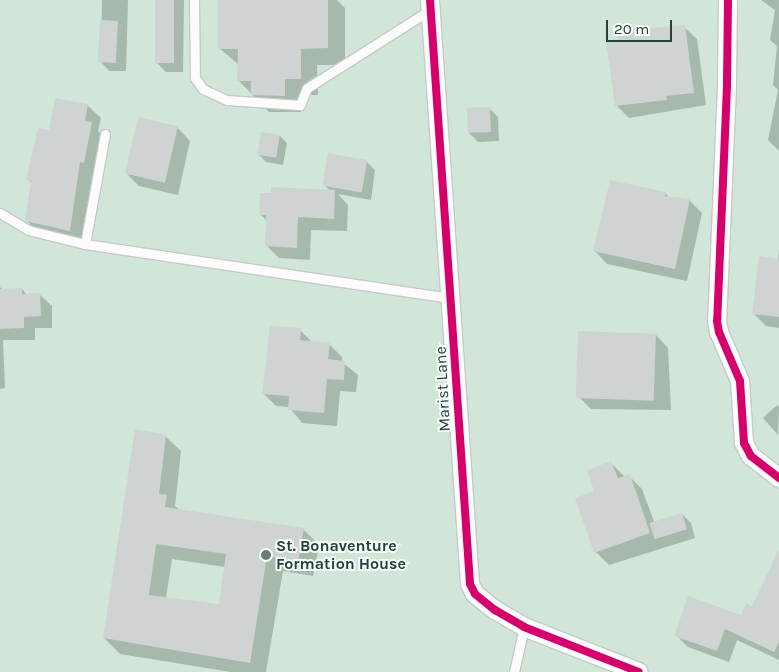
<!DOCTYPE html>
<html>
<head>
<meta charset="utf-8">
<style>
	body { margin:0 }
	#map { position:relative; width:779px; height:672px; overflow:hidden; background:#e8edeb; font-family:Karla,sans-serif }
	div>[style] { position:absolute }
	.green>* { inset:0; background:#d1e6d8; transform-origin:0 0 }
	.shadow>* { inset:0; background:#0003 }
	.building>* { inset:0; background:#cfd4d2; transform-origin:0 0 }
	.roads { filter:drop-shadow(1px 0 #c5cac8) drop-shadow(-1px 0 #c5cac8) drop-shadow(0 1px #c5cac8) drop-shadow(0 -1px #c5cac8) }
	.service>* { height:9px; margin:-4.5px; padding:0 4.5px; transform-origin:4.5px; border-radius:4.5px; background:#fcfcfc }
	.minor>* { height:18px; margin:-9px; padding:0 9px; transform-origin:9px; border-radius:9px; background:#fcfcfc }
	.cycleway>* { height:8px; margin:-4px; padding:0 4px; transform-origin:4px; border-radius:4px; background:#d6006c }
	.dots>* { width:14px; height:14px; translate:-50% -50%; box-sizing:border-box; border:2px solid #f7fbf9; border-radius:50% }
	span { translate:-50% -50%; white-space:nowrap; text-align:center; line-height:1.15; -webkit-text-stroke:4px #f7fbf9; paint-order:stroke }
	.street-label { font-size:16px; color:#24423a }
	.poi-label { font-size:16px; color:#24423a; font-weight:700 }
	.left { translate:0 -50%; text-align:left }
	.scale { position:absolute; left:606px; top:20px; width:66px; height:22px; box-sizing:border-box; border:2px solid #24423a; border-top:0; padding-left:6px; font-size:15px; line-height:18px; white-space:nowrap; color:#24423a; -webkit-text-stroke:4px #f7fbf9; paint-order:stroke }
</style>
</head>
<body>
<div id="map">
	<div class="green">
		<div style="left:0;top:0;width:779px;height:672px"></div>
	</div>
	<div class="shadow">
		<div style="clip-path:polygon(102px 0,128px 0,126px 71px,109px 71px,101px 62px)"></div>
		<div style="clip-path:polygon(158px 0,184px 0,183px 72px,166px 72px,157px 63px)"></div>
		<div style="clip-path:polygon(219px 0,337px 0,345px 8px,345px 65px,317px 65px,318px 95px,301px 95px,301px 112px,269px 112px,239px 81px,239px 65px,219px 48px)"></div>
		<div style="clip-path:polygon(761px 0,779px 0,779px 151px,768px 140px,778px 90px,773px 85px,777px 46px,770px 40px,775px 10px)"></div>
		<div style="clip-path:polygon(684px 27px,697px 39px,706px 105px,629px 118px,616px 105px)"></div>
		<div style="clip-path:polygon(87px 105px,101px 118px,98px 131px,104px 137px,83px 243px,40px 234px,26px 220px,32px 184px,28px 179px,50px 132px)"></div>
		<div style="clip-path:polygon(489px 108px,498px 117px,499px 141px,478px 142px,469px 133px)"></div>
		<div style="clip-path:polygon(177px 127px,190px 141px,178px 195px,139px 186px,126px 173px)"></div>
		<div style="clip-path:polygon(280px 136px,287px 143px,283px 165px,266px 162px,259px 155px)"></div>
		<div style="clip-path:polygon(366px 161px,375px 170px,371px 200px,338px 194px,348px 205px,347px 231px,311px 230px,310px 260px,279px 258px,266px 245px,267px 221px,260px 214px,330px 191px,324px 184px)"></div>
		<div style="clip-path:polygon(665px 193px,670px 198px,689px 200px,702px 213px,687px 281px,607px 264px,595px 251px)"></div>
		<div style="clip-path:polygon(779px 249px,779px 328px,766px 326px,753px 313px,778px 260px)"></div>
		<div style="clip-path:polygon(0 287px,3px 290px,22px 289px,27px 295px,40px 295px,52px 306px,52px 328px,35px 328px,35px 340px,3px 340px,5px 388px,0 389px)"></div>
		<div style="clip-path:polygon(300px 330px,313px 343px,329px 344px,342px 357px,342px 362px,358px 375px,356px 392px,340px 391px,337px 426px,302px 423px,289px 407px,276px 406px,263px 393px)"></div>
		<div style="clip-path:polygon(656px 335px,668px 348px,671px 410px,591px 409px,579px 397px)"></div>
		<div style="clip-path:polygon(777px 405px,779px 407px,778px 435px,763px 418px)"></div>
		<div style="clip-path:polygon(evenodd,165px 436px,181px 451px,175px 506px,180px 510px,303px 529px,319px 545px,313px 576px,283px 571px,266px 672px,231px 672px,120px 654px,104px 638px,165px 436px,172px 559px,225px 567px,220px 606px,166px 598px,172px 559px)"></div>
		<div style="clip-path:polygon(611px 463px,625px 477px,629px 476px,642px 489px,655px 524px,682px 514px,691px 523px,695px 538px,609px 565px,596px 552px,596px 492px)"></div>
		<div style="clip-path:polygon(779px 563px,779px 660px,737px 640px,729px 662px,688px 647px,676px 635px,741px 616px,753px 608px)"></div>
	</div>
	<div class="building">
		<div style="left:155px;top:0;width:19px;height:63px"></div>
		<div style="clip-path:polygon(218px 0,328px 0,328px 48px,301px 49px,301px 79px,285px 79px,285px 96px,251px 95px,251px 81px,237px 81px,238px 49px,218px 49px)"></div>
		<div style="left:100px;top:20px;width:18px;height:42px;rotate:3deg"></div>
		<div style="clip-path:polygon(685px 25px,694px 93px,666px 96px,667px 100px,615px 106px,606px 41px,618px 39px,616px 31px)"></div>
		<div style="clip-path:polygon(55px 98px,88px 104px,85px 121px,92px 122px,84px 163px,80px 162px,70px 231px,25px 221px,31px 181px,26px 180px,38px 128px,49px 130px)"></div>
		<div style="left:490px;top:107px;width:25px;height:23px;rotate:88deg"></div>
		<div style="left:138px;top:117px;width:41px;height:58px;rotate:13deg"></div>
		<div style="left:261px;top:132px;width:19px;height:23px;rotate:9deg"></div>
		<div style="left:328px;top:153px;width:40px;height:33px;rotate:10deg"></div>
		<div style="clip-path:polygon(610px 180px,666px 192px,665px 196px,690px 199px,675px 269px,593px 251px)"></div>
		<div style="clip-path:polygon(271px 187px,335px 190px,334px 219px,298px 217px,297px 248px,265px 246px,266px 215px,259px 215px,260px 193px,271px 193px)"></div>
		<div style="clip-path:polygon(759px 256px,779px 259px,779px 317px,752px 314px)"></div>
		<div style="clip-path:polygon(22px 288px,22px 294px,40px 293px,41px 316px,24px 317px,24px 328px,0 329px,0 289px)"></div>
		<div style="clip-path:polygon(270px 326px,301px 328px,300px 340px,330px 343px,328px 359px,345px 361px,344px 380px,327px 379px,324px 413px,288px 410px,289px 396px,262px 394px)"></div>
		<div style="left:578px;top:331px;width:78px;height:67px;rotate:2deg"></div>
		<div style="clip-path:polygon(evenodd,135px 429px,166px 435px,159px 494px,167px 495px,165px 507px,304px 528px,298px 561px,267px 556px,250px 663px,103px 638px,135px 429px,156px 544px,226px 554px,219px 604px,149px 595px,156px 544px)"></div>
		<div style="clip-path:polygon(611px 461px,618px 478px,630px 474px,650px 533px,594px 553px,575px 498px,594px 491px,587px 470px)"></div>
		<div style="left:682px;top:513px;width:17px;height:34px;rotate:73deg"></div>
		<div style="clip-path:polygon(779px 549px,779px 642px,774px 652px,725px 629px,717px 651px,674px 636px,688px 596px,741px 615px,746px 603px,752px 606px)"></div>
	</div>
	<div class="roads">
		<div class="service">
			<div style="left:194px;top:0;width:78px;rotate:89.3deg"></div>
			<div style="left:195px;top:78px;width:14px;rotate:54deg"></div>
			<div style="left:203px;top:89px;width:26px;rotate:25deg"></div>
			<div style="left:227px;top:100px;width:73px;rotate:3.9deg"></div>
			<div style="left:300px;top:105px;width:18px;rotate:-68deg"></div>
			<div style="left:307px;top:88px;width:146px;rotate:-32.4deg"></div>
			<div style="left:105px;top:134px;width:112px;rotate:100.3deg"></div>
			<div style="left:85px;top:244px;width:371px;rotate:8.4deg"></div>
			<div style="left:0;top:213px;width:33px;rotate:31deg"></div>
			<div style="left:28px;top:230px;width:59px;rotate:13.8deg"></div>
			<div style="left:514px;top:672px;width:46px;rotate:-77.5deg"></div>
		</div>
		<div class="minor">
			<div style="left:430px;top:0;width:585px;rotate:86.08deg"></div>
			<div style="left:470px;top:584px;width:11px;rotate:63deg"></div>
			<div style="left:475px;top:594px;width:26px;rotate:39deg"></div>
			<div style="left:495px;top:610px;width:34px;rotate:30deg"></div>
			<div style="left:524px;top:627px;width:123px;rotate:21.4deg"></div>
			<div style="left:728px;top:0;width:86px;rotate:90.7deg"></div>
			<div style="left:727px;top:86px;width:235px;rotate:92.4deg"></div>
			<div style="left:717px;top:321px;width:11px;rotate:80deg"></div>
			<div style="left:719px;top:332px;width:53px;rotate:66.8deg"></div>
			<div style="left:740px;top:381px;width:62px;rotate:86.3deg"></div>
			<div style="left:744px;top:443px;width:15px;rotate:62deg"></div>
			<div style="left:751px;top:456px;width:36px;rotate:38deg"></div>
		</div>
	</div>
	<div class="cycleway">
		<div style="left:430px;top:0;width:585px;rotate:86.08deg"></div>
		<div style="left:470px;top:584px;width:11px;rotate:63deg"></div>
		<div style="left:475px;top:594px;width:26px;rotate:39deg"></div>
		<div style="left:495px;top:610px;width:34px;rotate:30deg"></div>
		<div style="left:524px;top:627px;width:123px;rotate:21.4deg"></div>
		<div style="left:728px;top:0;width:86px;rotate:90.7deg"></div>
		<div style="left:727px;top:86px;width:235px;rotate:92.4deg"></div>
		<div style="left:717px;top:321px;width:11px;rotate:80deg"></div>
		<div style="left:719px;top:332px;width:53px;rotate:66.8deg"></div>
		<div style="left:740px;top:381px;width:62px;rotate:86.3deg"></div>
		<div style="left:744px;top:443px;width:15px;rotate:62deg"></div>
		<div style="left:751px;top:456px;width:36px;rotate:38deg"></div>
	</div>
	<div class="dots">
		<div style="left:266px;top:555px;background:#697e78"></div>
	</div>
	<div class="street-label">
		<span style="left:443px;top:389px;rotate:-93deg">Marist Lane</span>
	</div>
	<div class="poi-label">
		<span class="left" style="left:276px;top:555px">St. Bonaventure<br>Formation House</span>
	</div>
	<div class="scale">20 m</div>
</div>
</body>
</html>
